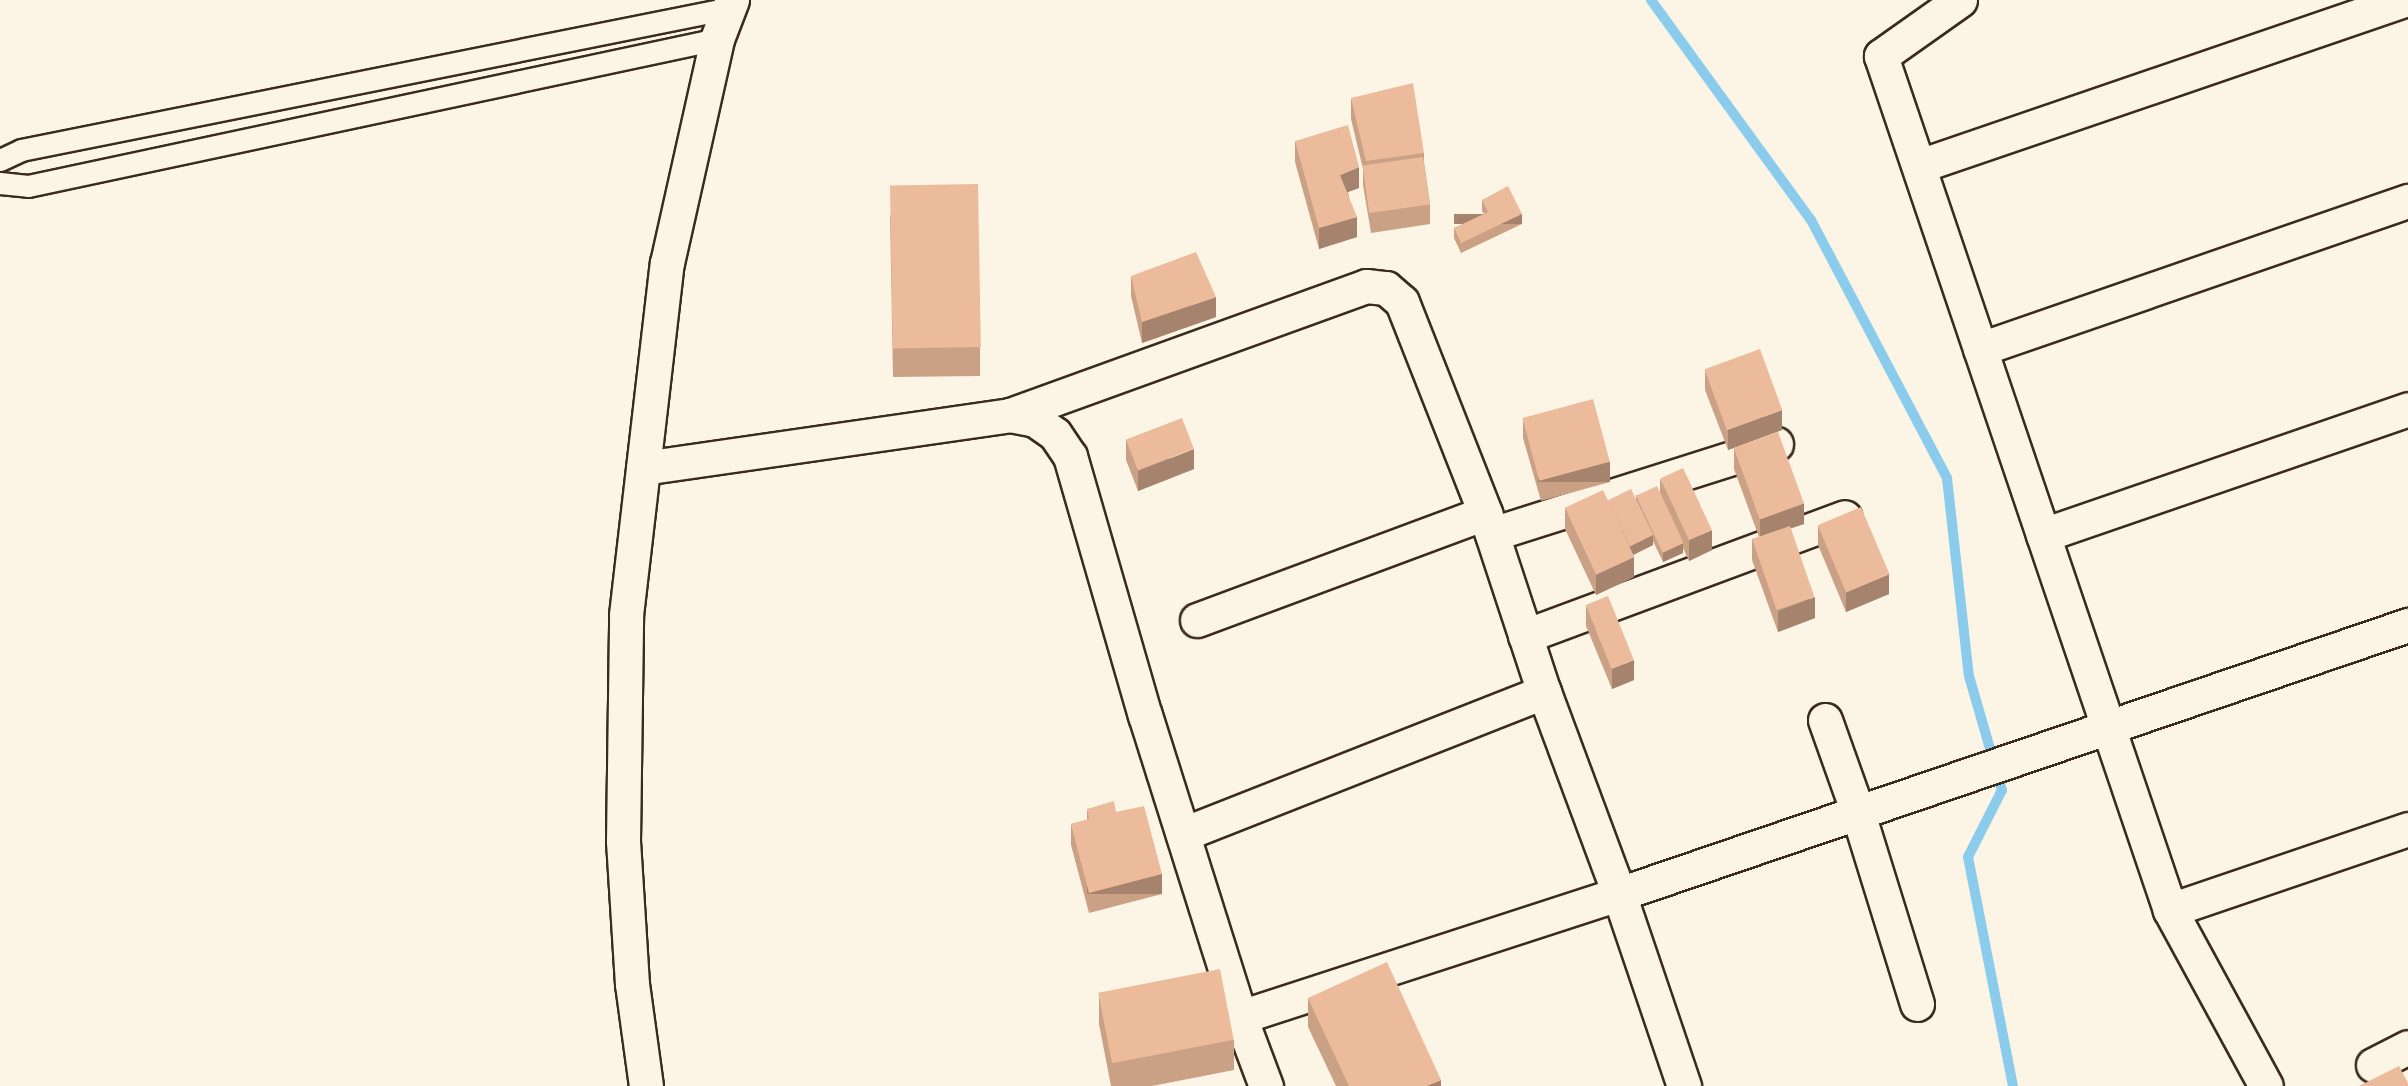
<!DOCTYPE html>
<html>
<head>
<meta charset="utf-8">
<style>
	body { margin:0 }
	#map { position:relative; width:2408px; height:1086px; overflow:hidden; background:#fcf5e5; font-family:Itim,sans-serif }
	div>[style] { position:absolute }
	.stream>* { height:10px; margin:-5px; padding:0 5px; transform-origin:5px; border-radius:5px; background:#8bccec }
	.roads { filter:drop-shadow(2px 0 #3b2a1e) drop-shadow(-2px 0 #3b2a1e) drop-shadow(0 2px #3b2a1e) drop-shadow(0 -2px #3b2a1e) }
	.service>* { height:21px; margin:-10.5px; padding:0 10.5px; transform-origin:10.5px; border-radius:10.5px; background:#fcf5e5 }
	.minor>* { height:33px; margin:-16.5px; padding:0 16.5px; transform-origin:16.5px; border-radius:16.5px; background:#fcf5e5 }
	.tertiary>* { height:33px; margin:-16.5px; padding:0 16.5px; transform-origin:16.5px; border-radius:16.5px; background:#fcf5e5 }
	.wall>* { inset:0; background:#cba186 }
	.shaded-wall>* { inset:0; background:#a5836d; transform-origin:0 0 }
	.building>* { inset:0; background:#ecbb9c; transform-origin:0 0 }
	span { translate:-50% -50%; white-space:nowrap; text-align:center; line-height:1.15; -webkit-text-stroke:4.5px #fcf5e5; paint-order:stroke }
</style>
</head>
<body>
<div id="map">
	<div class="stream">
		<div style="left:1651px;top:0;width:272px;rotate:54deg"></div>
		<div style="left:1811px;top:220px;width:292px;rotate:62.2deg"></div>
		<div style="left:1947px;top:478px;width:199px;rotate:83.7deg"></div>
		<div style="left:1969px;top:676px;width:119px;rotate:73.9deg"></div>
		<div style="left:2002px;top:790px;width:75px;rotate:116.9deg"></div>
		<div style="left:1968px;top:857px;width:233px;rotate:78.9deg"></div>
	</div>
	<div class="roads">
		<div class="service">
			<div style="left:0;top:160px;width:23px;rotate:-25deg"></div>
			<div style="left:21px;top:150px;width:723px;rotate:-11.33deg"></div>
			<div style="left:0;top:183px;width:28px;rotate:6deg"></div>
			<div style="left:28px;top:186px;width:705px;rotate:-12.04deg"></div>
		</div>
		<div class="minor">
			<div style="left:1960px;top:0;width:97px;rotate:144.7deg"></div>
			<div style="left:1881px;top:56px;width:902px;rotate:71.3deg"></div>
			<div style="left:2170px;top:910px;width:200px;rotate:61.4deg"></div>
			<div style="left:1919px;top:166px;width:513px;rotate:-18.89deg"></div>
			<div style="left:1980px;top:349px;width:453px;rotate:-19.1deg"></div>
			<div style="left:1010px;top:415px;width:379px;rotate:-19.9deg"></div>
			<div style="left:1366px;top:286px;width:20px;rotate:6deg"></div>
			<div style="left:1386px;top:288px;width:21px;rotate:41deg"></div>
			<div style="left:1402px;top:302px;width:227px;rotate:68.5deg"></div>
			<div style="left:643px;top:468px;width:371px;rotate:-8.2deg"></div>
			<div style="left:1010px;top:415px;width:25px;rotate:11deg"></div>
			<div style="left:1035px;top:420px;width:24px;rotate:35deg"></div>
			<div style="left:1055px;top:434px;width:27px;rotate:56deg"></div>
			<div style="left:1070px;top:456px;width:270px;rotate:73.9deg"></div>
			<div style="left:1145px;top:715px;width:317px;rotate:72.5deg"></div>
			<div style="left:1240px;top:1017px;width:74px;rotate:69.4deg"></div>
			<div style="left:1492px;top:534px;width:298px;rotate:-17.6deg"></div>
			<div style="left:2043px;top:535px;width:386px;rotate:-19deg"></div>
			<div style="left:1197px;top:620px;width:307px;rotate:-20.4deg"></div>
			<div style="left:1485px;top:513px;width:188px;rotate:71.8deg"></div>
			<div style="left:1544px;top:692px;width:215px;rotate:69.6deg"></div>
			<div style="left:1619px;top:894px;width:203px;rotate:71.3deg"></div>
			<div style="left:1525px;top:636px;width:341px;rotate:-20.4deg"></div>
			<div style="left:1825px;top:720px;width:96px;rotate:70.4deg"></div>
			<div style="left:1857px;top:810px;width:203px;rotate:72.8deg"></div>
			<div style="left:1183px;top:834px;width:388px;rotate:-21.5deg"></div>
			<div style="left:2170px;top:910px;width:251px;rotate:-18.8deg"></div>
			<div style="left:1240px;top:1017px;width:398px;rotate:-18deg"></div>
			<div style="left:1619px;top:894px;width:834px;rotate:-18.83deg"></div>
			<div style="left:2373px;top:1065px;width:39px;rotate:-27deg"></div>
		</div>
		<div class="tertiary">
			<div style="left:646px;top:1086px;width:103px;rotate:-97.8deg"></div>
			<div style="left:632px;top:984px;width:143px;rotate:-93.6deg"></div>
			<div style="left:623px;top:841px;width:226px;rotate:-89.2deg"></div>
			<div style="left:626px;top:615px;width:354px;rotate:-83.4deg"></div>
			<div style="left:667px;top:263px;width:230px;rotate:-77.4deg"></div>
			<div style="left:717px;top:39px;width:42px;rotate:-69deg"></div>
		</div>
	</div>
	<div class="wall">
		<div style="clip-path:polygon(1351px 98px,1424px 153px,1424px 162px,1430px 204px,1430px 224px,1371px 233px,1363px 185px,1363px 169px,1351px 119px)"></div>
		<div style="clip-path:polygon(1295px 141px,1359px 188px,1348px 192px,1357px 237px,1319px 249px,1295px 162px)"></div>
		<div style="clip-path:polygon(1482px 200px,1522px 224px,1461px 253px,1454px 238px,1454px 228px,1484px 214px,1482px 211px)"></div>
		<div style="clip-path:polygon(890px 214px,980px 347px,980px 376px,893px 377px)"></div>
		<div style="clip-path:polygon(1131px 276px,1216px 317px,1142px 343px,1131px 296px)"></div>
		<div style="clip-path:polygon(1705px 369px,1782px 430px,1728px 450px,1705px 390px)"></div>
		<div style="clip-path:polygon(1523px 418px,1610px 482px,1541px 501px,1523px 438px)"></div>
		<div style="clip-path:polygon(1126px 440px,1194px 469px,1138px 491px,1126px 460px)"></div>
		<div style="clip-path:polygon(1734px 448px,1804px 524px,1790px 528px,1815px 618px,1778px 632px,1752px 560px,1752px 539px,1759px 537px,1734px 469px)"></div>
		<div style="clip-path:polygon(1660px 479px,1712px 550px,1689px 561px,1683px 548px,1683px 553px,1663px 562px,1653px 541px,1653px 545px,1633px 555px,1634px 577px,1596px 595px,1565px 529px,1565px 508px,1608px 501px,1636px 500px,1636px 495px,1660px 494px)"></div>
		<div style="clip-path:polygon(1818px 525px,1889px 594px,1846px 612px,1818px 545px)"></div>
		<div style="clip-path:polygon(1586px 605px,1634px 680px,1612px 689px,1586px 626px)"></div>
		<div style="clip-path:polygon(1087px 809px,1116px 812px,1162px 894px,1089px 913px,1071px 845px,1071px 824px,1087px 820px)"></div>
		<div style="clip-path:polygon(1099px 994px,1234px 1040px,1234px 1070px,1152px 1086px,1111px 1086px,1099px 1024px)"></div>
		<div style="clip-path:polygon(1308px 998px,1441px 1086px,1336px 1086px,1308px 1027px)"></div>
	</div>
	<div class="shaded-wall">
		<div style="clip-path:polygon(1359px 167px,1359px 188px,1340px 195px,1340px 175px)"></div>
		<div style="left:1522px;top:214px;width:10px;height:68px;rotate:90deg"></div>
		<div style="clip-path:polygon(1357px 217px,1357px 237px,1319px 249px,1319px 228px)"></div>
		<div style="clip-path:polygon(1216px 297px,1216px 317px,1142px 343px,1142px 322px)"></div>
		<div style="clip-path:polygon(1782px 410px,1782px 430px,1728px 450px,1728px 430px)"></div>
		<div style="clip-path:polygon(1194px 449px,1194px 469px,1138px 491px,1138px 471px)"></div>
		<div style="left:1610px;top:462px;width:20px;height:72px;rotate:90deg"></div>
		<div style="clip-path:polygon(1804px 503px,1804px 524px,1760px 539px,1760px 519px)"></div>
		<div style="clip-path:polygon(1712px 530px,1712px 550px,1689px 561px,1689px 540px)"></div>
		<div style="clip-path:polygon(1653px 535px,1653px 545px,1629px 557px,1629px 547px)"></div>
		<div style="clip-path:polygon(1683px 543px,1683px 553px,1663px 562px,1663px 551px)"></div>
		<div style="clip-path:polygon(1634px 557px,1634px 577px,1596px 595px,1596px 574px)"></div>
		<div style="clip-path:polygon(1889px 574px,1889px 594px,1846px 612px,1846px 592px)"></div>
		<div style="clip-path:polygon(1815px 597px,1815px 618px,1778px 632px,1778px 611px)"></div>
		<div style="clip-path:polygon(1634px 660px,1634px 680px,1612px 689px,1612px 669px)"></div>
		<div style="left:1162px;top:874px;width:20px;height:75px;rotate:90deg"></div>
		<div style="clip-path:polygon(1441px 1080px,1441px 1086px,1427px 1086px)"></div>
	</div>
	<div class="building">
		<div style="clip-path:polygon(1413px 83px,1424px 153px,1366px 161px,1351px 98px)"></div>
		<div style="clip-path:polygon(1348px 125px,1359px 167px,1340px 175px,1357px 217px,1319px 228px,1295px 141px)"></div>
		<div style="left:1423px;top:157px;width:48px;height:61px;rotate:82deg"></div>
		<div style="left:978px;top:184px;width:163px;height:88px;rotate:89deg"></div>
		<div style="clip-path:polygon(1508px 186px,1522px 214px,1461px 243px,1454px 228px,1488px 212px,1482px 200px)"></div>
		<div style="clip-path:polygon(1196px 252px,1216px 297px,1142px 322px,1131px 276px)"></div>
		<div style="left:1760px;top:349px;width:65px;height:59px;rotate:70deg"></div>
		<div style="left:1593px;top:399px;width:65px;height:73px;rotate:75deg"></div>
		<div style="left:1182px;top:418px;width:33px;height:60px;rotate:69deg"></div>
		<div style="left:1778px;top:432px;width:76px;height:47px;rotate:70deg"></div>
		<div style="left:1683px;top:468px;width:68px;height:25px;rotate:65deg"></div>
		<div style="left:1657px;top:486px;width:63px;height:23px;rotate:65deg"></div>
		<div style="left:1631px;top:489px;width:51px;height:26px;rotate:64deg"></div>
		<div style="left:1603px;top:490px;width:74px;height:42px;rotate:65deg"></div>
		<div style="left:1861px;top:507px;width:73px;height:47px;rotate:67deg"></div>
		<div style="left:1790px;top:526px;width:75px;height:40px;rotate:71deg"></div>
		<div style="left:1608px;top:596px;width:69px;height:24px;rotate:68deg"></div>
		<div style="clip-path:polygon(1114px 801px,1116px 812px,1144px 806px,1162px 874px,1089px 893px,1071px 824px,1089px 819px,1087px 809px)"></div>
		<div style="clip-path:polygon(1387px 962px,1441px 1080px,1427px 1086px,1349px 1086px,1308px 998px)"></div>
		<div style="left:1220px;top:969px;width:72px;height:124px;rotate:79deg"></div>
		<div style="clip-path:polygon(2399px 1066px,2408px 1083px,2408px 1086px,2359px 1086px)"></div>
	</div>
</div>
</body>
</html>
